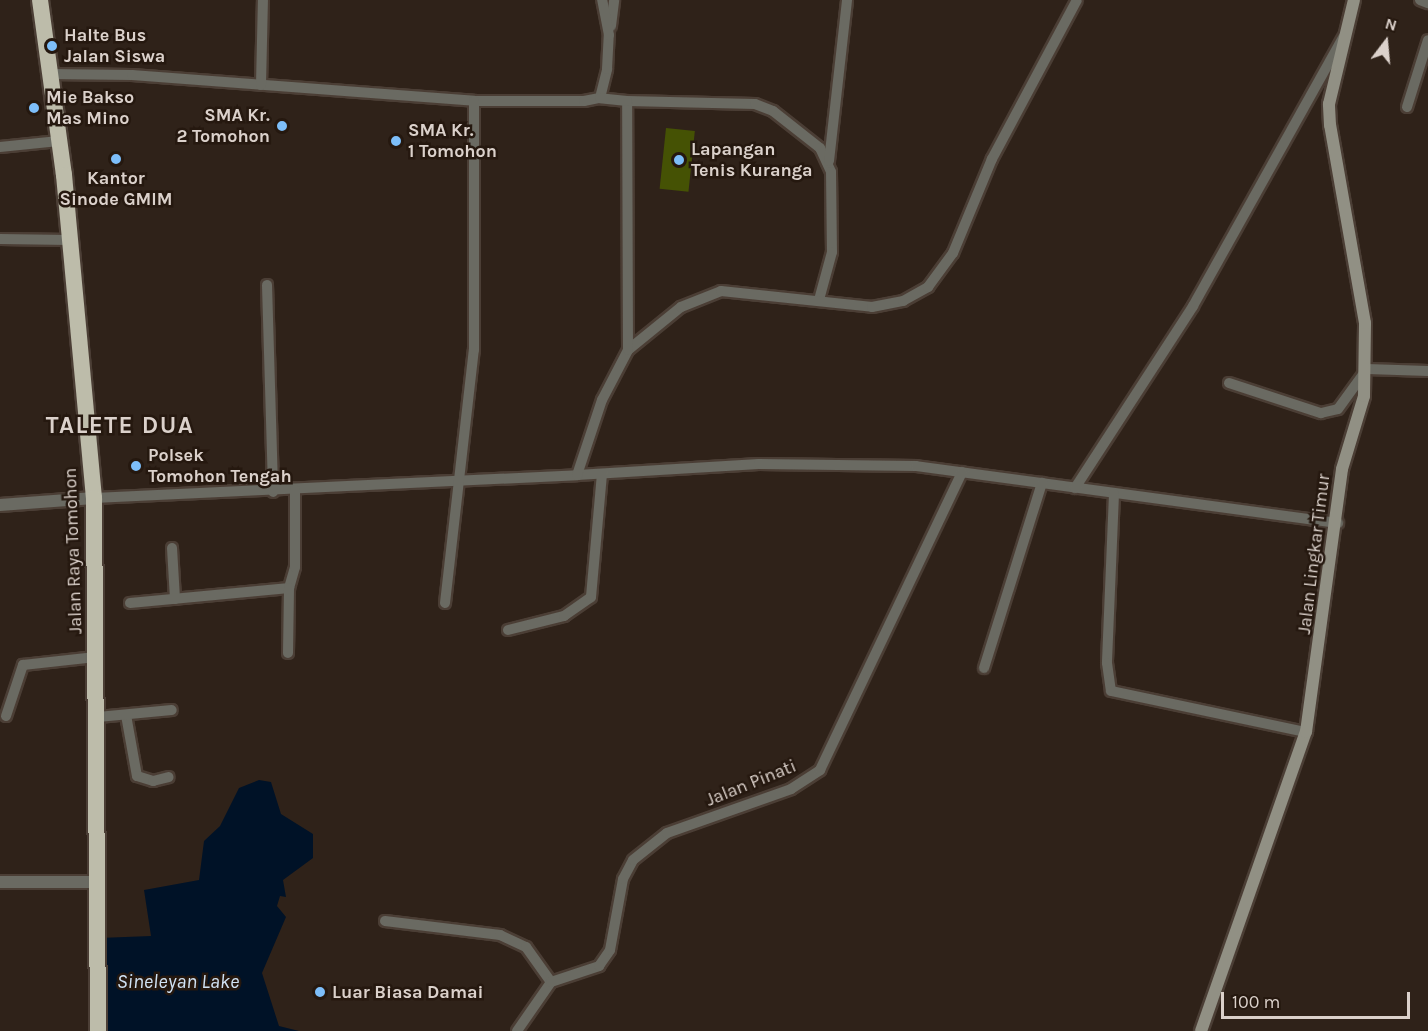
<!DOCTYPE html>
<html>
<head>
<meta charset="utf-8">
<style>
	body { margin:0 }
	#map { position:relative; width:1428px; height:1031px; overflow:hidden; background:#2f2219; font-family:Karla,sans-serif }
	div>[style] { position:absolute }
	.green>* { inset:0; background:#455204; transform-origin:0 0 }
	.water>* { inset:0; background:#001227 }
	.roads { filter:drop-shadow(2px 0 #4b3e35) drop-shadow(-2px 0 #4b3e35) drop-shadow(0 2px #4b3e35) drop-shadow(0 -2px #4b3e35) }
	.minor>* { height:10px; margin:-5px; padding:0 5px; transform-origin:5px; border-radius:5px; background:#6a6a62 }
	.tertiary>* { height:12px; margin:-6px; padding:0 6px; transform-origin:6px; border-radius:6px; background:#6a6a62 }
	.secondary>* { height:12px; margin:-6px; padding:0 6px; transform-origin:6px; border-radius:6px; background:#919084 }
	.trunk>* { height:16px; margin:-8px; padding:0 8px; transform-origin:8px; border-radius:8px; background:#bdbcaa }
	.dots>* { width:16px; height:16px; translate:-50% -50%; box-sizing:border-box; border:3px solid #25180f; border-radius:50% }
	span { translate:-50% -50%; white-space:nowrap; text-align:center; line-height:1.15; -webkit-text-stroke:5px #25180f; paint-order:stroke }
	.poi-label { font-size:18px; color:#dbd1cb; font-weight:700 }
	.left { translate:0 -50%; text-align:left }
	.right { translate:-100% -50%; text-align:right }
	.street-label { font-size:18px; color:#dbd1cb }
	.water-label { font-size:20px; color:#d0e2f4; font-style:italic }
	.district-label { font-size:24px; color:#dbd1cb; font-weight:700; letter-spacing:1.5px }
	.north { position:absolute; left:1356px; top:12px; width:60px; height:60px; -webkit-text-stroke:4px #25180f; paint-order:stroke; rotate:16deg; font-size:16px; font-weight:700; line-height:24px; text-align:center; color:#dbd1cb }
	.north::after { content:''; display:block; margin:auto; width:21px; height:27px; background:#dbd1cb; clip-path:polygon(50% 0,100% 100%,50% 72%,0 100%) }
	.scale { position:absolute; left:1221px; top:992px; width:189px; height:27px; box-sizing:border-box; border:3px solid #dbd1cb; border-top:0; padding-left:8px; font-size:18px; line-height:21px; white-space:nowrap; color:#dbd1cb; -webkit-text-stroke:4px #25180f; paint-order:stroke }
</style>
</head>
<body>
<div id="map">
	<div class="green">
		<div style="left:666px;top:128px;width:29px;height:61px;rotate:6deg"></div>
	</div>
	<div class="water">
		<div style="clip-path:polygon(259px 780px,271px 782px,281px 814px,313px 834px,313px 858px,283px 880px,286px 897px,280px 896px,277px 906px,286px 917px,262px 973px,279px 1026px,299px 1031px,98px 1031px,99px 938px,151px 936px,144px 890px,199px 880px,204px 841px,220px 826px,239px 788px)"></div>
	</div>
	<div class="roads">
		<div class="minor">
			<div style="left:1420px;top:0;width:9px;rotate:21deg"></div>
			<div style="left:611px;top:26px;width:26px;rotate:-83deg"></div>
			<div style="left:48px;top:74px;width:84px;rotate:0.7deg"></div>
			<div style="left:132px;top:75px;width:343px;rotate:4.3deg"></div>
			<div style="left:474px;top:101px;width:110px"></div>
			<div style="left:584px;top:101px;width:16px;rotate:-11deg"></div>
			<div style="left:600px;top:98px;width:30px;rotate:-76deg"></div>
			<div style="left:607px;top:69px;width:34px;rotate:-87deg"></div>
			<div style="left:609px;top:35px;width:36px;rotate:-101deg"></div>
			<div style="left:261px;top:85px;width:85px;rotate:-88.7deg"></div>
			<div style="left:627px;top:101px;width:128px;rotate:1.3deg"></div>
			<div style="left:755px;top:104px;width:19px;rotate:21deg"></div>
			<div style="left:773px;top:111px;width:60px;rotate:38.2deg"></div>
			<div style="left:820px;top:148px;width:26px;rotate:65deg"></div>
			<div style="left:831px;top:172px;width:80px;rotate:89.3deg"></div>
			<div style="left:832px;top:252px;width:50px;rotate:105.2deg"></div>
			<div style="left:1407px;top:107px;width:70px;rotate:-72.6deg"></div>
			<div style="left:0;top:147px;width:59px;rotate:-5.8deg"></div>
			<div style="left:829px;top:161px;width:162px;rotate:-83.6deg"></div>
			<div style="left:0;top:239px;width:69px;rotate:0.8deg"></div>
			<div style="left:267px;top:285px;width:207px;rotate:88.3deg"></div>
			<div style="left:628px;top:350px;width:68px;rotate:-39.1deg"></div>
			<div style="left:681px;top:307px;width:43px;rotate:-21.8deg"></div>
			<div style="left:721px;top:291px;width:152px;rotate:6deg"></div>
			<div style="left:872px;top:307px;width:32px;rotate:-11deg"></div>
			<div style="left:903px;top:301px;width:29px;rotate:-29deg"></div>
			<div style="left:928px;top:287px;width:42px;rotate:-53.7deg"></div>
			<div style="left:953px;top:253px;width:102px;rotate:-67.5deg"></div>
			<div style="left:992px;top:159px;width:180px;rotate:-61.9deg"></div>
			<div style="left:1229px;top:383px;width:97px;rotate:18.1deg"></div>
			<div style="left:1321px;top:413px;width:17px;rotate:-13deg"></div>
			<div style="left:1338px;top:409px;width:49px;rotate:-54.1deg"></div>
			<div style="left:1367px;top:369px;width:61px;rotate:1.9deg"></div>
			<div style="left:577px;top:475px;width:182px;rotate:-3.5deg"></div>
			<div style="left:759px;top:464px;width:157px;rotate:0.7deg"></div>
			<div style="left:916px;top:466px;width:426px;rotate:7.7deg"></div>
			<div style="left:1075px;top:488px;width:217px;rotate:-57deg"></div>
			<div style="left:1193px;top:306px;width:307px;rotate:-60.8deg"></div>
			<div style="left:1114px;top:494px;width:169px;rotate:92.4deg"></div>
			<div style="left:1107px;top:663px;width:28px;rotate:82deg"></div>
			<div style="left:1111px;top:691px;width:199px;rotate:11.9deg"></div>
			<div style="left:94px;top:498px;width:484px;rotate:-2.7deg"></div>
			<div style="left:577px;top:475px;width:79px;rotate:-71.6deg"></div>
			<div style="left:602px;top:400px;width:56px;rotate:-62.5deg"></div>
			<div style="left:628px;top:350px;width:249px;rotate:-90.2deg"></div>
			<div style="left:627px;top:101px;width:27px;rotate:-174deg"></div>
			<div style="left:172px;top:548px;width:51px;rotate:86.6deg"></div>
			<div style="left:130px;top:603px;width:160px;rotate:-5.4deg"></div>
			<div style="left:289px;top:588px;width:22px;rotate:-74deg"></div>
			<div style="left:295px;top:567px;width:77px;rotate:-90deg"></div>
			<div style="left:445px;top:603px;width:255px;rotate:-83.5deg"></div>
			<div style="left:474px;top:350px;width:249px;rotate:-90deg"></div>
			<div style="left:508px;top:630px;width:58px;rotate:-14deg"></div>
			<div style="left:564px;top:616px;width:33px;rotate:-35deg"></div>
			<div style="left:591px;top:597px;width:123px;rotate:-84.9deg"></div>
			<div style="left:288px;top:653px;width:65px;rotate:-89.1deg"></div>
			<div style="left:984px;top:668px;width:194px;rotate:-72.6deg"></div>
			<div style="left:126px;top:715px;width:62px;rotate:79.8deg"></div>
			<div style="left:137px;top:776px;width:17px;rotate:17deg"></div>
			<div style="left:153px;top:781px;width:16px;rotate:-14deg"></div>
			<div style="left:6px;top:716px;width:54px;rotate:-71.6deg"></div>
			<div style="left:23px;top:665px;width:73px;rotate:-6.3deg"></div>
			<div style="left:98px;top:717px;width:74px;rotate:-5.4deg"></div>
			<div style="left:385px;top:921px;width:116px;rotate:6.9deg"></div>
			<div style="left:500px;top:935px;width:29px;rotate:25deg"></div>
			<div style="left:526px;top:947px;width:43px;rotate:54.5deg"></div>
			<div style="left:517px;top:1031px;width:60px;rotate:-55.2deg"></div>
			<div style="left:551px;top:982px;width:51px;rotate:-18.4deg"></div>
			<div style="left:599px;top:966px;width:19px;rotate:-55deg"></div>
			<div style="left:610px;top:950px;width:72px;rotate:-79.6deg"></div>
			<div style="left:623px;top:879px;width:21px;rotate:-62deg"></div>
			<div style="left:633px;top:860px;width:43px;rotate:-38.5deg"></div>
			<div style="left:667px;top:833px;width:132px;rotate:-19.5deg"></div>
			<div style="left:791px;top:789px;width:35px;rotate:-33deg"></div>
			<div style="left:820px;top:770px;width:330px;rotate:-64.5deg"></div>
		</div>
		<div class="tertiary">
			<div style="left:0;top:505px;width:94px;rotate:-4.3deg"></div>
			<div style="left:0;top:882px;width:99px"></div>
		</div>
		<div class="secondary">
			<div style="left:1201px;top:1031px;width:317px;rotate:-70.7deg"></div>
			<div style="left:1306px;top:732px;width:265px;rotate:-82.2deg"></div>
			<div style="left:1342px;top:469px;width:76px;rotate:-73.2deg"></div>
			<div style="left:1364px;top:396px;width:73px;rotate:-89.2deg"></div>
			<div style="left:1365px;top:323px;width:201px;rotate:-100deg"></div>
			<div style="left:1330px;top:125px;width:21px;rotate:-93deg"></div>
			<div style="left:1329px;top:104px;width:107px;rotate:-76.5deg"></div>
		</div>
		<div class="trunk">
			<div style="left:40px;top:0;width:177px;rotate:82.2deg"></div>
			<div style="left:64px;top:175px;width:324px;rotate:84.7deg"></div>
			<div style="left:94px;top:498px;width:533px;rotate:89.57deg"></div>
		</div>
	</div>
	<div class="dots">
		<div style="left:52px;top:46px;background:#7dbef9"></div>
		<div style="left:34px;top:108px;background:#7dbef9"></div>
		<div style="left:282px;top:126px;background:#7dbef9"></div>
		<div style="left:396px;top:141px;background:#7dbef9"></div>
		<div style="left:116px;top:159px;background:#7dbef9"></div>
		<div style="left:679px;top:160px;background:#7dbef9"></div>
		<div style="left:136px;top:466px;background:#7dbef9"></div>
		<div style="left:320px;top:992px;background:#7dbef9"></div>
	</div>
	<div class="poi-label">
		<span class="left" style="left:64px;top:46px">Halte Bus<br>Jalan Siswa</span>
		<span class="left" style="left:46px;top:108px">Mie Bakso<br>Mas Mino</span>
		<span class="right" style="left:270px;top:126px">SMA Kr.<br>2 Tomohon</span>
		<span class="left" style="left:408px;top:141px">SMA Kr.<br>1 Tomohon</span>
		<span class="left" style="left:691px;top:160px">Lapangan<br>Tenis Kuranga</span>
		<span style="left:116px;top:189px">Kantor<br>Sinode GMIM</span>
		<span class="left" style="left:148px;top:466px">Polsek<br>Tomohon Tengah</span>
		<span class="left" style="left:332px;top:992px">Luar Biasa Damai</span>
	</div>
	<div class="street-label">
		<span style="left:73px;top:551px;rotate:-92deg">Jalan Raya Tomohon</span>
		<span style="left:1314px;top:554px;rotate:-83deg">Jalan Lingkar Timur</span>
		<span style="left:751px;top:783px;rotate:-22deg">Jalan Pinati</span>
	</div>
	<div class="water-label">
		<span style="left:178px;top:981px">Sineleyan Lake</span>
	</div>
	<div class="district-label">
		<span style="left:120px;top:426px">TALETE DUA</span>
	</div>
	<div class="north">N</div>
	<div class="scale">100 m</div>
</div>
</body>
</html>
